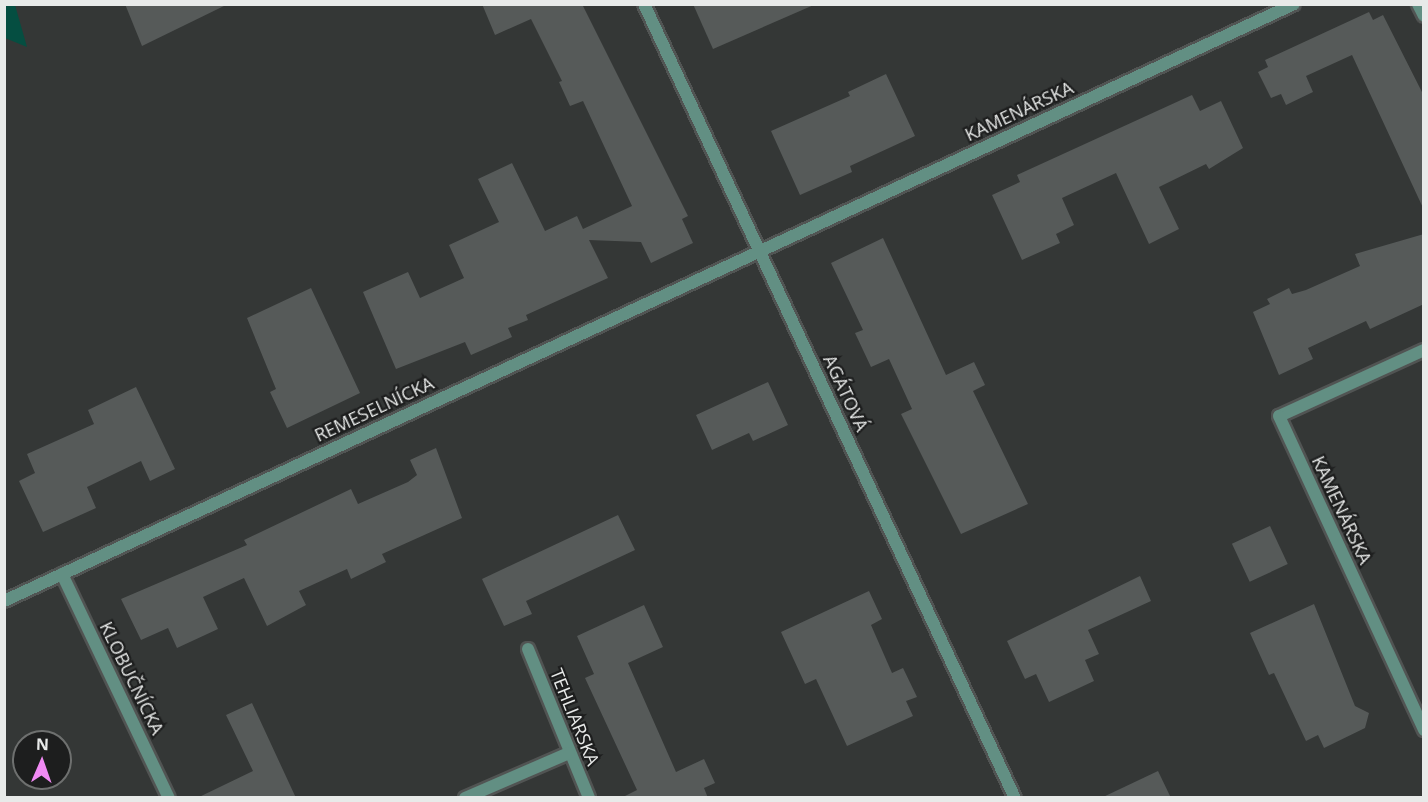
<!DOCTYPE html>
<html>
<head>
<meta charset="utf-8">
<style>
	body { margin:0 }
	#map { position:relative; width:1428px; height:802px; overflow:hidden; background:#343736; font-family:"Open Sans",sans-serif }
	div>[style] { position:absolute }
	.green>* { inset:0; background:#054e41 }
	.building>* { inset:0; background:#565a59; transform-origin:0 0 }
	.roads { filter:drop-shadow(2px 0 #515453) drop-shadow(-2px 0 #515453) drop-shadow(0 2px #515453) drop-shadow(0 -2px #515453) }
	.minor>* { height:12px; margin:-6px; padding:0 6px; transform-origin:6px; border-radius:6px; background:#628f83 }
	span { translate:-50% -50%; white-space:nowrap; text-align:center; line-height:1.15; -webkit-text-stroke:4.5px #1d1e1e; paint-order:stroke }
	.street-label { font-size:18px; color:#e8eae9 }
	.frame { position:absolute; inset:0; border:6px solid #e8eae9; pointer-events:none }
	.north { position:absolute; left:12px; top:730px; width:60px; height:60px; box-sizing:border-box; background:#1d1e1e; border:2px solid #6e706f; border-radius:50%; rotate:2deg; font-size:16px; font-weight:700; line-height:24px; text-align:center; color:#e8eae9 }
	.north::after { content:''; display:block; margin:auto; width:21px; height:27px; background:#f18af4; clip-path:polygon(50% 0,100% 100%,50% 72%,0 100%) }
</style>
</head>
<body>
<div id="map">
	<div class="green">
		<div style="clip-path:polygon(4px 5px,15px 5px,27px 47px,5px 38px)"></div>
	</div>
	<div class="building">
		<div style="clip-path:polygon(125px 4px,226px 4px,226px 5px,142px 46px)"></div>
		<div style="clip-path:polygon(482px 4px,582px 4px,688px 216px,682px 219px,693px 243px,651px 263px,641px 242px,589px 240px,608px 278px,526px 315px,528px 320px,508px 328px,512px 337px,471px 355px,465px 342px,396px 369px,363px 292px,408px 272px,420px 298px,464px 278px,449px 245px,499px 222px,478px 179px,512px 163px,545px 231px,577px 216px,583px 229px,632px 206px,583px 101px,570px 106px,559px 82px,562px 81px,531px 19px,495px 35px)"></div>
		<div style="clip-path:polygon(693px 4px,816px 4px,713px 49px)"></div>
		<div style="clip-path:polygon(1369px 12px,1373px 20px,1383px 15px,1424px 96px,1424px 210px,1352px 55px,1306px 76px,1313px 92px,1286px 105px,1281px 94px,1271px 98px,1258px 72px,1268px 67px,1265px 60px)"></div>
		<div style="clip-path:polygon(886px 74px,915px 136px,850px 166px,852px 172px,800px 195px,771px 131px,850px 96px,848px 92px)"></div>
		<div style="clip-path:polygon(1192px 95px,1200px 111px,1221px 101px,1243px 148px,1209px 169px,1206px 164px,1159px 187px,1179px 229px,1149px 244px,1116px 173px,1062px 198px,1074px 225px,1056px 234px,1060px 243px,1022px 260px,992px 195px,1020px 182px,1017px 175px)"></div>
		<div style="clip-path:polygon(1424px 234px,1424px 304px,1370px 329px,1366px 321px,1308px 348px,1313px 359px,1279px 375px,1253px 312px,1270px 304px,1267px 299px,1289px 288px,1292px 294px,1306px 290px,1360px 266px,1355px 254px)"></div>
		<div style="clip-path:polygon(883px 238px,946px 375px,974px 362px,985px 385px,973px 391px,1028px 504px,961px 534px,901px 414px,912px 409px,889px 359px,871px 367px,855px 333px,863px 330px,831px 263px)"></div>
		<div style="clip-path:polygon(311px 288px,360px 393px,287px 428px,270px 392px,276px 389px,247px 318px)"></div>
		<div style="clip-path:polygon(768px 382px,788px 425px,753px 441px,749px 433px,712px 450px,696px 415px)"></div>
		<div style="clip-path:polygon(136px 387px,175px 469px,150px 481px,141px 461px,87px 487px,96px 508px,43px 532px,19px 481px,35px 473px,27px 454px,94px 424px,88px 410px)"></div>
		<div style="clip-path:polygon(436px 448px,462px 518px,382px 554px,386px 562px,351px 579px,347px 569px,299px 591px,306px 605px,267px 626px,244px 578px,203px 597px,218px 629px,177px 648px,168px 628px,141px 640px,121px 599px,247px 545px,244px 540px,351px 489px,358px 504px,408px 482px,417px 475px,410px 460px)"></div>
		<div style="clip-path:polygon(618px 515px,635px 550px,526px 601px,532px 614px,504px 626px,482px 579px)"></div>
		<div style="left:1270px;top:526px;width:42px;height:42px;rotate:65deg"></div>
		<div style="clip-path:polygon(1140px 576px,1151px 601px,1088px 630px,1099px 654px,1085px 660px,1094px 681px,1049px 702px,1036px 674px,1025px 679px,1007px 641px)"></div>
		<div style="clip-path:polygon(869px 591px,882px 619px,871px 625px,892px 673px,903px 668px,917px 697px,906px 701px,913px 716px,847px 746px,816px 679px,805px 684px,781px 632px)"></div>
		<div style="clip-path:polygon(1314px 604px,1355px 706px,1369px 713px,1365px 728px,1324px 748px,1318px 735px,1306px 741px,1274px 673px,1269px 675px,1250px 633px)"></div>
		<div style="clip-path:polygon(644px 605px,663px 647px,628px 663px,676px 772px,704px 759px,715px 783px,704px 788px,708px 798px,621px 798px,637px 790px,585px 678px,594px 674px,577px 636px)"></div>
		<div style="clip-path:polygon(252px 703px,296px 798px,197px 798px,253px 771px,226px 715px)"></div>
		<div style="clip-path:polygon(1158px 771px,1171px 798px,1101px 798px)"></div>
	</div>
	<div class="roads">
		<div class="minor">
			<div style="left:644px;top:4px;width:876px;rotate:64.96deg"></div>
			<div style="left:1418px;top:4px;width:13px;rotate:63deg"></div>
			<div style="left:1424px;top:350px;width:159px;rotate:155.5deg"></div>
			<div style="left:1279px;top:416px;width:346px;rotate:65.2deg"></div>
			<div style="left:62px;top:574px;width:248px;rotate:64.5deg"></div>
			<div style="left:4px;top:601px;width:1421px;rotate:-24.83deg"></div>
			<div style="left:528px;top:649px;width:161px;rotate:67.7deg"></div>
			<div style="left:465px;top:798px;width:113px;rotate:-23.4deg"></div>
		</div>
	</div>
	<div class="street-label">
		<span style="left:1019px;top:111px;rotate:-25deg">KAMENÁRSKA</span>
		<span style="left:846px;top:393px;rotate:65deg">AGÁTOVÁ</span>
		<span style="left:374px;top:409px;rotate:-25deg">REMESELNÍCKA</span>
		<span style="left:1342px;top:510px;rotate:65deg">KAMENÁRSKA</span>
		<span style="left:132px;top:678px;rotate:64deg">KLOBUČNÍCKA</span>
		<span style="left:575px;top:717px;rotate:68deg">TEHLIARSKA</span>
	</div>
	<div class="frame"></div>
	<div class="north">N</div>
</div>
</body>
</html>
